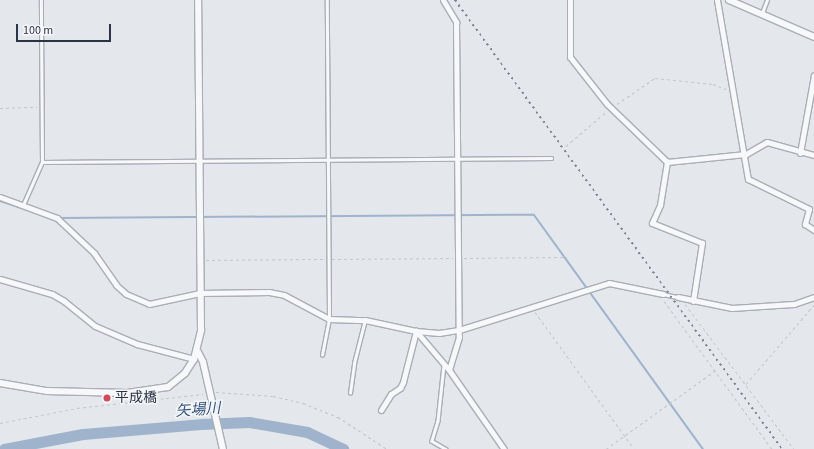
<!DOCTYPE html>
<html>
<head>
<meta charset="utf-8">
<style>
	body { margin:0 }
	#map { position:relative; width:814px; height:449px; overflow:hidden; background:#e4e7ec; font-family:"Source Sans 3","Noto Sans JP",sans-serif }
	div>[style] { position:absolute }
	.stream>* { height:2px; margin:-1px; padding:0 1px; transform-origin:1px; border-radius:1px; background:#9fb4cc }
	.river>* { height:11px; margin:-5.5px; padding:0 5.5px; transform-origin:5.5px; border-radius:5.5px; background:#9fb4cc }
	.path>* { height:1px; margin-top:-0.5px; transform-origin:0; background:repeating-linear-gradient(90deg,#c2c5cb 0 3px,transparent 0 6px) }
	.roads { filter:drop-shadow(1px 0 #a9aeb7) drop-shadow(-1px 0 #a9aeb7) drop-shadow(0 1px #a9aeb7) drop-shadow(0 -1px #a9aeb7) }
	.service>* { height:2.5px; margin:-1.25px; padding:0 1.25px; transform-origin:1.25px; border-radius:1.25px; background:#f7f8fa }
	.minor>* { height:5px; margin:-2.5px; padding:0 2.5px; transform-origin:2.5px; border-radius:2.5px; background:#f7f8fa }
	.tertiary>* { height:6px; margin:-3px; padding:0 3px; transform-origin:3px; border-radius:3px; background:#f7f8fa }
	.rail>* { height:2px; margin-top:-1px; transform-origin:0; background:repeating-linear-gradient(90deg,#7d8696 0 2px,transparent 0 6px) }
	.dots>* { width:11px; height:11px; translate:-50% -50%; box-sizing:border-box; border:2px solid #f4f6f9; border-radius:50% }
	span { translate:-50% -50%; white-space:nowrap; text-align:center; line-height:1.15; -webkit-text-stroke:3px #f4f6f9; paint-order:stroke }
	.poi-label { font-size:14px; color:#2b3445 }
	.left { translate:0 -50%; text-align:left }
	.water-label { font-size:15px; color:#34527a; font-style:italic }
	.scale { position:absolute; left:16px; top:24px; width:95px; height:18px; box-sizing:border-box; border:2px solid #2b3445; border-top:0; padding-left:5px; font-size:12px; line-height:14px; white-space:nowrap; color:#2b3445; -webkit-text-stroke:3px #f4f6f9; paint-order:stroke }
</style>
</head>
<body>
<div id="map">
	<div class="stream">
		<div style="left:0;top:201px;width:51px;rotate:18.4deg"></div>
		<div style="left:59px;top:218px;width:475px;rotate:-0.4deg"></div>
		<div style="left:534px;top:215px;width:289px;rotate:54.2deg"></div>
	</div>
	<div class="river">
		<div style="left:4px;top:449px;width:80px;rotate:-10.8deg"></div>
		<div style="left:83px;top:434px;width:118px;rotate:-4.8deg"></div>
		<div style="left:201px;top:424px;width:48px;rotate:-2.4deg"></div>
		<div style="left:249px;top:422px;width:59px;rotate:9.8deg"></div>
		<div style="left:307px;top:432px;width:40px;rotate:25deg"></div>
	</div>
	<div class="path">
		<div style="left:617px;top:104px;width:46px;rotate:-34.4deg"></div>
		<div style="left:655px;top:78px;width:58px;rotate:5.9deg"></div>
		<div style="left:713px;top:84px;width:14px;rotate:21deg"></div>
		<div style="left:0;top:108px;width:37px;rotate:-2deg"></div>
		<div style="left:566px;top:146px;width:52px;rotate:-40.4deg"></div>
		<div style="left:464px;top:258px;width:103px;rotate:-0.6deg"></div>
		<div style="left:332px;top:259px;width:121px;rotate:-0.5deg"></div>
		<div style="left:206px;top:260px;width:117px;rotate:-0.5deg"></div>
		<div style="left:664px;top:301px;width:183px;rotate:53.9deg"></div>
		<div style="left:685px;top:304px;width:181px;rotate:53.1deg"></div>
		<div style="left:535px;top:312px;width:169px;rotate:54.1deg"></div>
		<div style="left:746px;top:384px;width:104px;rotate:-49.3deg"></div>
		<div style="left:216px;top:392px;width:57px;rotate:4deg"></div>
		<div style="left:273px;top:396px;width:31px;rotate:13deg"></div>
		<div style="left:303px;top:403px;width:38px;rotate:22deg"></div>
		<div style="left:338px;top:417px;width:59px;rotate:33.1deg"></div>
		<div style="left:0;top:423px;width:78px;rotate:-11deg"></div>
		<div style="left:77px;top:408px;width:127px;rotate:-6.3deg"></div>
		<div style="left:606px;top:449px;width:135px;rotate:-35.7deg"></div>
	</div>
	<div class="roads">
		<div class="service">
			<div style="left:762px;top:13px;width:14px;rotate:-69deg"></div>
			<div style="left:42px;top:162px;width:509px;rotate:-0.45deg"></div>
			<div style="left:23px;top:205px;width:47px;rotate:-66.2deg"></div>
			<div style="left:42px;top:162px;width:162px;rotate:-90.4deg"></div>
			<div style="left:663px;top:294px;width:14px;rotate:12deg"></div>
			<div style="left:322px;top:355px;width:37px;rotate:-79deg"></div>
			<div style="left:329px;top:319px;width:319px;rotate:-90.4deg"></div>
			<div style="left:444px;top:365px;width:56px;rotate:96.1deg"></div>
			<div style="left:438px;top:421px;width:21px;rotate:107deg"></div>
			<div style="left:432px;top:441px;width:16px;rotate:30deg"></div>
			<div style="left:350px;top:393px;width:30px;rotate:-82deg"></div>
			<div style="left:354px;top:363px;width:44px;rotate:-75.7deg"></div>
		</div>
		<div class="minor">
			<div style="left:443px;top:0;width:26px;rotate:59deg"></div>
			<div style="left:456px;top:22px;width:315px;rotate:89.5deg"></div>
			<div style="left:459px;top:337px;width:34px;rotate:107deg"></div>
			<div style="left:570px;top:0;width:57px;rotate:90deg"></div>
			<div style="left:570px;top:57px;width:60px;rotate:51.8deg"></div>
			<div style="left:607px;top:104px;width:83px;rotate:44deg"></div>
			<div style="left:717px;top:0;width:182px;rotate:80.2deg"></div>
			<div style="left:748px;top:179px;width:68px;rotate:26.2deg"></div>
			<div style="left:809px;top:209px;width:16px;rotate:105deg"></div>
			<div style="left:805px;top:224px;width:11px;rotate:34deg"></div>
			<div style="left:800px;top:153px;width:79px;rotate:-79.8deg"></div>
			<div style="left:0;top:197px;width:61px;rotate:20.2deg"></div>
			<div style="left:57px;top:218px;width:51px;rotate:43.4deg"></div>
			<div style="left:94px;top:253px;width:39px;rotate:55deg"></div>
			<div style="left:116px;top:285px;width:13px;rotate:42deg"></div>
			<div style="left:126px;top:294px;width:25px;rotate:23deg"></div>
			<div style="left:149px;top:304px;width:52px;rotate:-12.2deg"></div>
			<div style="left:200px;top:293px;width:69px;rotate:-0.8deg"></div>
			<div style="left:269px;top:292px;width:15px;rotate:11deg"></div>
			<div style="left:284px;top:295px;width:51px;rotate:28.1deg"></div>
			<div style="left:329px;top:319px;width:36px;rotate:2deg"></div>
			<div style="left:365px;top:320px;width:52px;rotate:12.2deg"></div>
			<div style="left:416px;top:331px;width:23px;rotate:5deg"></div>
			<div style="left:439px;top:333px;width:20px;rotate:-9deg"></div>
			<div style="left:459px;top:330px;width:157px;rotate:-17.4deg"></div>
			<div style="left:609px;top:283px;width:55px;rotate:11.5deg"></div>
			<div style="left:0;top:279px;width:54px;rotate:16.1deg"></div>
			<div style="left:52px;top:294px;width:14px;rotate:30deg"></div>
			<div style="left:64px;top:301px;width:40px;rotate:39deg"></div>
			<div style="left:95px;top:326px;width:46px;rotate:23.2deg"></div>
			<div style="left:137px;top:344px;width:59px;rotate:14.7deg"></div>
			<div style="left:678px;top:297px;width:55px;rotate:11.5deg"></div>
			<div style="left:732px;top:308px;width:62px;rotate:-3.7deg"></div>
			<div style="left:794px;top:304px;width:21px;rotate:-19deg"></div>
			<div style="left:693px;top:301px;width:59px;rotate:-81.2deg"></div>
			<div style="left:702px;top:243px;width:54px;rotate:-158.2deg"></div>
			<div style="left:652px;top:223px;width:20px;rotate:-66deg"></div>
			<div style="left:660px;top:205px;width:44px;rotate:-80.8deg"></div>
			<div style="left:667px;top:162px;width:79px;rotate:-5.8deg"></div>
			<div style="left:746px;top:154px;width:24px;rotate:-30deg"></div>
			<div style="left:767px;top:142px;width:49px;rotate:15.5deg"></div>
			<div style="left:416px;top:331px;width:51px;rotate:49.8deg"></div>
			<div style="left:449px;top:370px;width:96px;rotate:55.2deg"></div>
			<div style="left:381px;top:410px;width:19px;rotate:-58deg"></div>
			<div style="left:391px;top:394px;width:11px;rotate:-34deg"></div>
			<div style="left:400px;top:388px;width:7px;rotate:-63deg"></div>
			<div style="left:403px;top:382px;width:53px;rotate:-75.7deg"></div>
		</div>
		<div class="tertiary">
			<div style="left:729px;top:0;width:93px;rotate:23.5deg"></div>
			<div style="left:198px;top:352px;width:11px;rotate:63deg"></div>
			<div style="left:203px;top:362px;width:89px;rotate:77.1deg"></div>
			<div style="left:0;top:383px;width:48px;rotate:9.7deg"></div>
			<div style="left:47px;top:391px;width:80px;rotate:1.4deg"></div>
			<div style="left:127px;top:393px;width:41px;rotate:-8.3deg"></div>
			<div style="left:168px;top:387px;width:22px;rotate:-39deg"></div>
			<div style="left:185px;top:373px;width:17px;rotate:-57deg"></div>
			<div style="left:194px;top:359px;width:30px;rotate:-76deg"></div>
			<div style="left:201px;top:330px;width:330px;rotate:-90.5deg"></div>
		</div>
	</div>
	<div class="rail">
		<div style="left:455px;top:0;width:555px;rotate:53.93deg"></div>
	</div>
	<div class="dots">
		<div style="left:107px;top:398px;background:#d1495b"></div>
	</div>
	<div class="poi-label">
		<span class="left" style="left:115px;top:398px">平成橋</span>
	</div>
	<div class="water-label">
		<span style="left:198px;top:410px;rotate:-4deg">矢場川</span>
	</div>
	<div class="scale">100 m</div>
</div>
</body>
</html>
